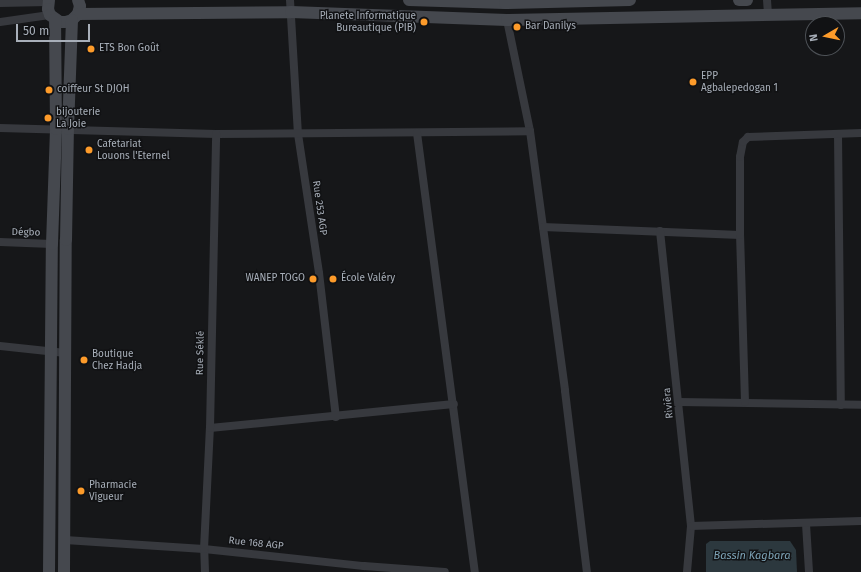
<!DOCTYPE html>
<html>
<head>
<meta charset="utf-8">
<style>
	body { margin:0 }
	#map { position:relative; width:861px; height:572px; overflow:hidden; background:#161719; font-family:"Fira Sans",sans-serif }
	div>[style] { position:absolute }
	.water>* { inset:0; background:#2c383e }
	.street>* { height:8px; margin:-4px; padding:0 4px; transform-origin:4px; border-radius:4px; background:#37393e }
	.secondary>* { height:12px; margin:-6px; padding:0 6px; transform-origin:6px; border-radius:6px; background:#45484e }
	.dots>* { width:11px; height:11px; translate:-50% -50%; box-sizing:border-box; border:2px solid #111214; border-radius:50% }
	span { translate:-50% -50%; white-space:nowrap; text-align:center; line-height:1.15; -webkit-text-stroke:3px #111214; paint-order:stroke }
	.poi-label { font-size:10px; color:#a8afb9 }
	.right { translate:-100% -50%; text-align:right }
	.left { translate:0 -50%; text-align:left }
	.street-label { font-size:10px; color:#a8afb9 }
	.water-label { font-size:11px; color:#7da3b6; font-style:italic }
	.north { position:absolute; left:805px; top:16px; width:40px; height:40px; box-sizing:border-box; background:#111214; border:1px solid #4d5156; border-radius:50%; rotate:261deg; font-size:11px; font-weight:700; line-height:16px; text-align:center; color:#a8afb9 }
	.north::after { content:''; display:block; margin:auto; width:14px; height:18px; background:#fd9b2a; clip-path:polygon(50% 0,100% 100%,50% 72%,0 100%) }
	.scale { position:absolute; left:16px; top:24px; width:74px; height:18px; box-sizing:border-box; border:2px solid #a8afb9; border-top:0; padding-left:5px; font-size:12px; line-height:14px; white-space:nowrap; color:#a8afb9; -webkit-text-stroke:3px #111214; paint-order:stroke }
</style>
</head>
<body>
<div id="map">
	<div class="water">
		<div style="clip-path:polygon(710px 541px,790px 541px,796px 550px,797px 572px,706px 572px,706px 544px)"></div>
	</div>
	<div class="street">
		<div style="left:290px;top:0;width:134px;rotate:86.6deg"></div>
		<div style="left:298px;top:134px;width:141px;rotate:81.4deg"></div>
		<div style="left:319px;top:273px;width:145px;rotate:83.3deg"></div>
		<div style="left:767px;top:0;width:13px;rotate:86deg"></div>
		<div style="left:0;top:3px;width:48px;rotate:-1.2deg"></div>
		<div style="left:507px;top:20px;width:113px;rotate:78.3deg"></div>
		<div style="left:530px;top:131px;width:262px;rotate:82.3deg"></div>
		<div style="left:565px;top:391px;width:182px;rotate:83.1deg"></div>
		<div style="left:0;top:22px;width:50px;rotate:-8deg"></div>
		<div style="left:0;top:128px;width:216px;rotate:1.6deg"></div>
		<div style="left:216px;top:134px;width:314px;rotate:-0.5deg"></div>
		<div style="left:417px;top:133px;width:443px;rotate:82.5deg"></div>
		<div style="left:838px;top:134px;width:271px;rotate:89.4deg"></div>
		<div style="left:543px;top:227px;width:197px;rotate:2.3deg"></div>
		<div style="left:660px;top:231px;width:297px;rotate:84deg"></div>
		<div style="left:691px;top:526px;width:46px;rotate:95deg"></div>
		<div style="left:0;top:242px;width:52px;rotate:2.2deg"></div>
		<div style="left:0;top:346px;width:66px;rotate:6.1deg"></div>
		<div style="left:679px;top:402px;width:182px;rotate:0.9deg"></div>
		<div style="left:745px;top:402px;width:167px;rotate:-91.7deg"></div>
		<div style="left:740px;top:235px;width:78px;rotate:-90deg"></div>
		<div style="left:740px;top:157px;width:15px;rotate:-79deg"></div>
		<div style="left:743px;top:142px;width:7px;rotate:-45deg"></div>
		<div style="left:748px;top:137px;width:113px;rotate:-2deg"></div>
		<div style="left:210px;top:428px;width:245px;rotate:-5.6deg"></div>
		<div style="left:806px;top:524px;width:48px;rotate:86.4deg"></div>
		<div style="left:691px;top:526px;width:170px;rotate:-1.7deg"></div>
		<div style="left:65px;top:540px;width:139px;rotate:3.7deg"></div>
		<div style="left:204px;top:549px;width:161px;rotate:6.1deg"></div>
		<div style="left:364px;top:566px;width:81px;rotate:4.2deg"></div>
		<div style="left:205px;top:572px;width:23px;rotate:-92deg"></div>
		<div style="left:204px;top:549px;width:121px;rotate:-87.2deg"></div>
		<div style="left:210px;top:428px;width:294px;rotate:-88.8deg"></div>
	</div>
	<div class="secondary">
		<div style="left:49px;top:0;width:9px;rotate:96deg"></div>
		<div style="left:48px;top:9px;width:6px;rotate:72deg"></div>
		<div style="left:50px;top:15px;width:12px;rotate:35deg"></div>
		<div style="left:60px;top:22px;width:6px"></div>
		<div style="left:66px;top:22px;width:6px;rotate:-18deg"></div>
		<div style="left:72px;top:20px;width:8px;rotate:-45deg"></div>
		<div style="left:78px;top:14px;width:8px;rotate:-76deg"></div>
		<div style="left:80px;top:6px;width:6px;rotate:-108deg"></div>
		<div style="left:409px;top:0;width:96px;rotate:1.8deg"></div>
		<div style="left:505px;top:3px;width:125px;rotate:-1.4deg"></div>
		<div style="left:739px;top:0;width:8px"></div>
		<div style="left:78px;top:14px;width:213px;rotate:-0.5deg"></div>
		<div style="left:291px;top:12px;width:216px;rotate:2.1deg"></div>
		<div style="left:507px;top:20px;width:354px;rotate:-1.1deg"></div>
		<div style="left:49px;top:572px;width:328px;rotate:-89.5deg"></div>
		<div style="left:52px;top:244px;width:115px;rotate:-88deg"></div>
		<div style="left:56px;top:129px;width:110px;rotate:-90.5deg"></div>
		<div style="left:64px;top:572px;width:332px;rotate:-89.7deg"></div>
		<div style="left:66px;top:240px;width:111px;rotate:-89deg"></div>
		<div style="left:68px;top:129px;width:109px;rotate:-87.9deg"></div>
	</div>
	<div class="dots">
		<div style="left:424px;top:22px;background:#fd9b2a"></div>
		<div style="left:517px;top:27px;background:#fd9b2a"></div>
		<div style="left:91px;top:49px;background:#fd9b2a"></div>
		<div style="left:693px;top:82px;background:#fd9b2a"></div>
		<div style="left:49px;top:90px;background:#fd9b2a"></div>
		<div style="left:48px;top:118px;background:#fd9b2a"></div>
		<div style="left:89px;top:150px;background:#fd9b2a"></div>
		<div style="left:313px;top:279px;background:#fd9b2a"></div>
		<div style="left:333px;top:279px;background:#fd9b2a"></div>
		<div style="left:84px;top:360px;background:#fd9b2a"></div>
		<div style="left:81px;top:491px;background:#fd9b2a"></div>
	</div>
	<div class="poi-label">
		<span class="right" style="left:416px;top:22px">Planete Informatique<br>Bureautique (PIB)</span>
		<span class="left" style="left:525px;top:27px">Bar Danilys</span>
		<span class="left" style="left:99px;top:49px">ETS Bon Goût</span>
		<span class="left" style="left:701px;top:82px">EPP<br>Agbalepedogan 1</span>
		<span class="left" style="left:57px;top:90px">coiffeur St DJOH</span>
		<span class="left" style="left:56px;top:118px">bijouterie<br>La Joie</span>
		<span class="left" style="left:97px;top:150px">Cafetariat<br>Louons l'Eternel</span>
		<span class="right" style="left:305px;top:279px">WANEP TOGO</span>
		<span class="left" style="left:341px;top:279px">École Valéry</span>
		<span class="left" style="left:92px;top:360px">Boutique<br>Chez Hadja</span>
		<span class="left" style="left:89px;top:491px">Pharmacie<br>Vigueur</span>
	</div>
	<div class="street-label">
		<span style="left:319px;top:208px;rotate:82deg">Rue 253 AGP</span>
		<span style="left:26px;top:233px;rotate:1deg">Dégbo</span>
		<span style="left:201px;top:353px;rotate:-89deg">Rue Séklé</span>
		<span style="left:669px;top:403px;rotate:-96deg">Rivièra</span>
		<span style="left:256px;top:544px;rotate:6deg">Rue 168 AGP</span>
	</div>
	<div class="water-label">
		<span style="left:752px;top:556px">Bassin Kagbara</span>
	</div>
	<div class="north">N</div>
	<div class="scale">50 m</div>
</div>
</body>
</html>
